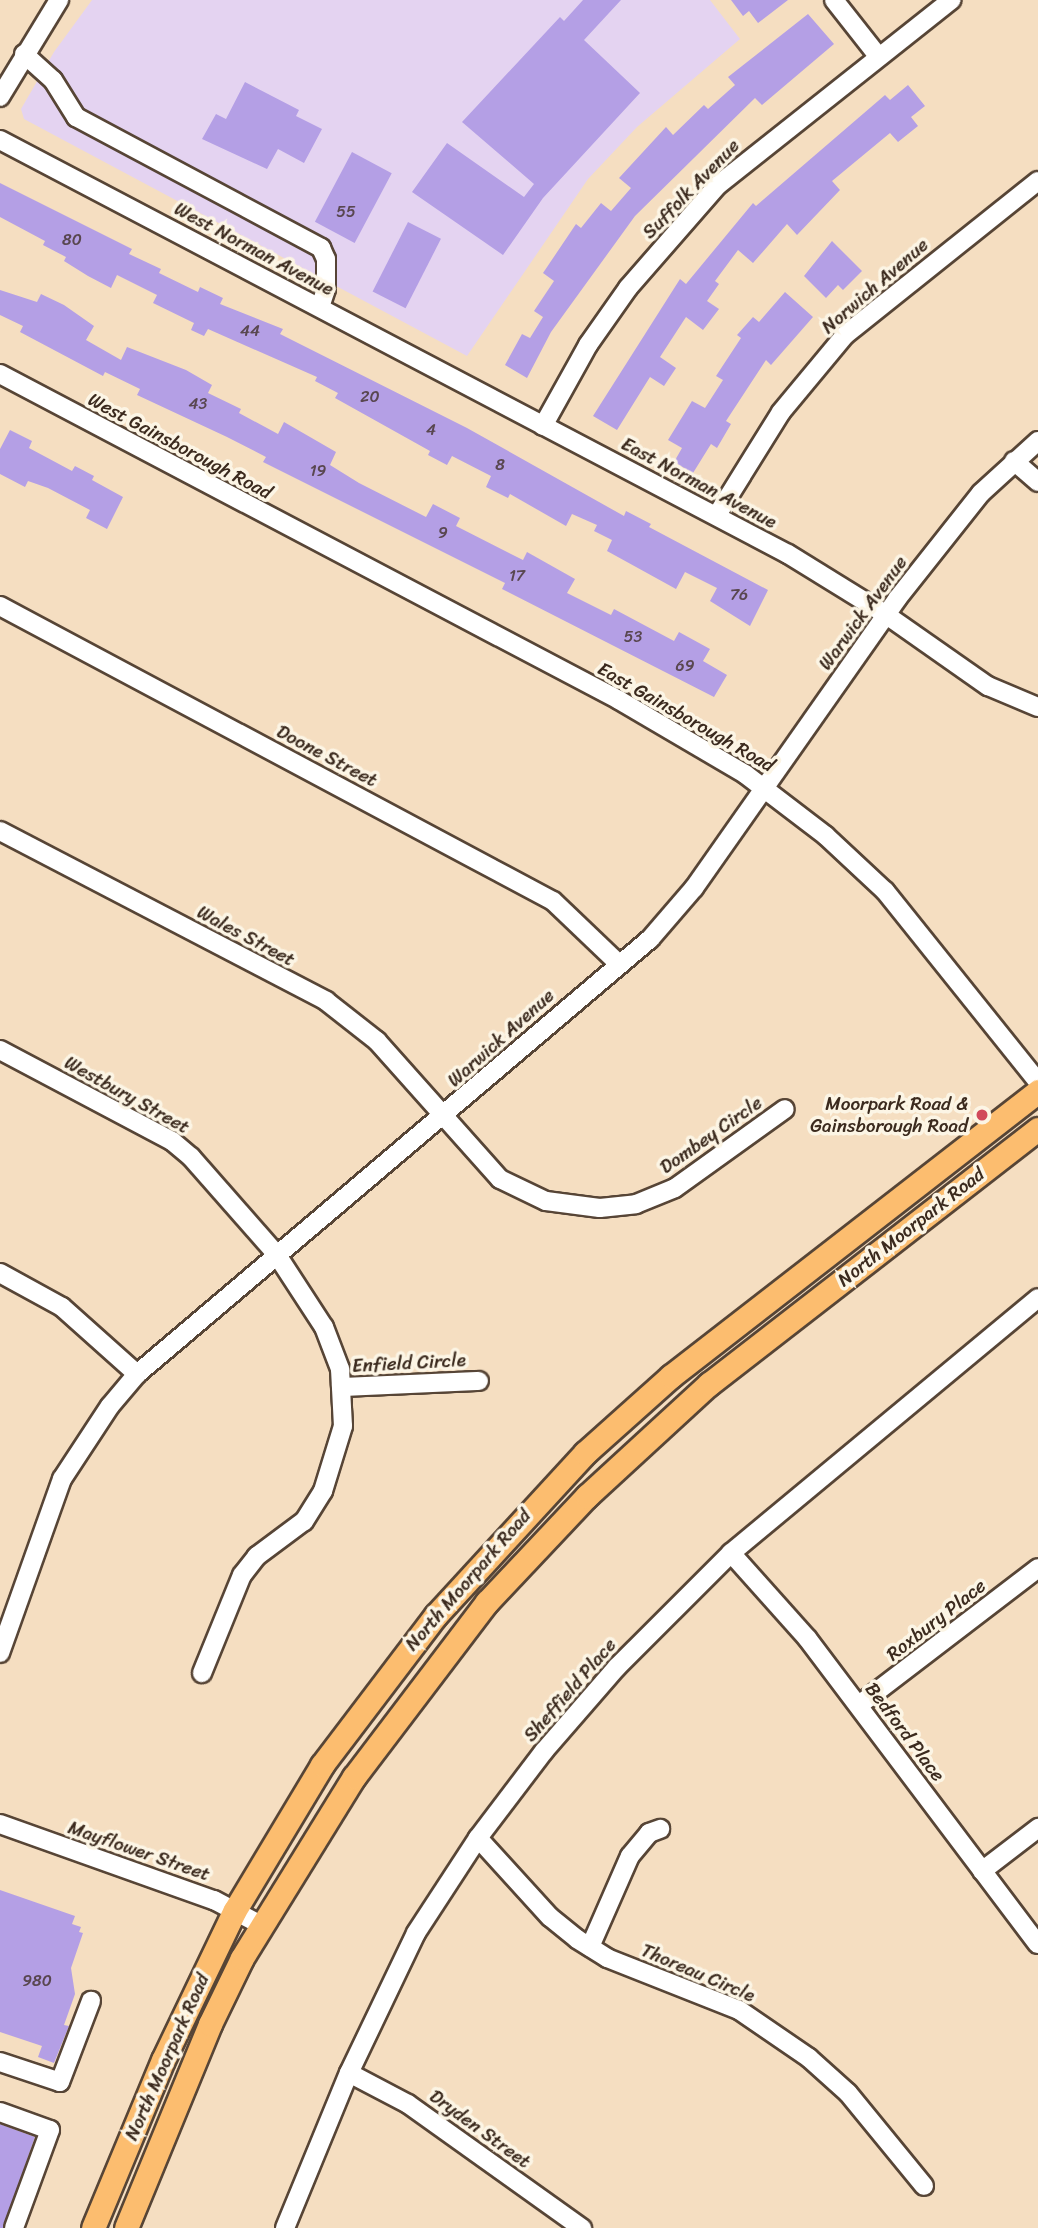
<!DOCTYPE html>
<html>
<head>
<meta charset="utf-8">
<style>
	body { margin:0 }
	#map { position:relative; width:1038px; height:2228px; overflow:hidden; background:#f5dec1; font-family:Sriracha,sans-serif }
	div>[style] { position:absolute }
	.built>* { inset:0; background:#e4d3f1 }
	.building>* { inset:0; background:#b49fe5; transform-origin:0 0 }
	.roads { filter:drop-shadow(2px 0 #574536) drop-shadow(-2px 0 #574536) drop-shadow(0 2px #574536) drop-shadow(0 -2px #574536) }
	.minor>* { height:18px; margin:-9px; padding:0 9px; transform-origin:9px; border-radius:9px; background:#fff }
	.major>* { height:23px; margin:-11.5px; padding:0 11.5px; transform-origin:11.5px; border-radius:11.5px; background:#fcbd6f }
	.dots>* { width:19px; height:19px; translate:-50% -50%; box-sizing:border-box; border:4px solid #fcf5e5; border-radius:50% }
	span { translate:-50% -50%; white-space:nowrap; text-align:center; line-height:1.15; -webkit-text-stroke:7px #fcf5e5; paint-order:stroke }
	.number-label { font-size:16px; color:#594750 }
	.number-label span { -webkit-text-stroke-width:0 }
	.street-label { font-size:19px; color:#3b2a1e }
	.poi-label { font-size:19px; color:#3b2a1e }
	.right { translate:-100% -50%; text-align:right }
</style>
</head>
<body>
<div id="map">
	<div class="built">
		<div style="clip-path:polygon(92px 0,710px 0,740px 39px,637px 127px,588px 179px,467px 356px,24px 119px,21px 109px,54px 52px)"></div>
	</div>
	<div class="building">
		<div style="clip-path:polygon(583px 0,621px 0,584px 40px,640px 93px,543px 198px,503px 255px,412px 192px,447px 143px,524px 197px,534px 184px,462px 122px,560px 17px,564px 21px)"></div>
		<div style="clip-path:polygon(731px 0,788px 0,758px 23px,749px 11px,743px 16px)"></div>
		<div style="clip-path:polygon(808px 14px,834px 44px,762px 105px,755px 98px,635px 216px,551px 332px,527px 378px,505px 365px,522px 334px,530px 338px,543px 317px,534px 311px,554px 281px,543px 273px,576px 224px,581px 228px,601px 203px,611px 211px,631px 188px,619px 178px,666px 127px,673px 135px,704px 105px,708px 109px,735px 85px,728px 77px)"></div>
		<div style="clip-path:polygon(245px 82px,299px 110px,296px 116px,322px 129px,304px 163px,278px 149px,267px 169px,202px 139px,216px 114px,226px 119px)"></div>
		<div style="clip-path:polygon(908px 85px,925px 106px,911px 117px,918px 126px,898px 142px,890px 133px,832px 181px,840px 190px,797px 235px,787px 224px,753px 263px,738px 250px,715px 281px,719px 284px,707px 301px,719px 309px,703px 330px,686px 317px,660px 357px,676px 368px,664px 386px,650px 377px,617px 430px,593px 416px,680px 279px,686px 284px,753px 203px,756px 206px,885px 95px,890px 100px)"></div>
		<div style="left:352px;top:152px;width:45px;height:79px;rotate:28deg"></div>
		<div style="clip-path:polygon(0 183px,132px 249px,129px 254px,161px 269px,159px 273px,198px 292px,200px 287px,223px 298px,220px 304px,283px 329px,280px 334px,467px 428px,624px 516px,626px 511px,651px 524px,649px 527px,768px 590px,750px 626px,710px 601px,717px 588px,685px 572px,676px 589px,607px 551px,612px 540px,594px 531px,597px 525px,572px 514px,566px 526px,510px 494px,508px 498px,486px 487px,491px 476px,452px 456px,447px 465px,428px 455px,430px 451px,335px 398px,338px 393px,315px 381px,317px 377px,208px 329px,204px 336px,191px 330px,194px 323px,153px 303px,157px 295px,117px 275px,111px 288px,88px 276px,64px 261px,66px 257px,43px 245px,45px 241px,0 217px)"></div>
		<div style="left:408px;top:222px;width:37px;height:78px;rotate:27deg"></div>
		<div style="clip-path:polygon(832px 241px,862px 271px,843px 290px,838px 285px,826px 298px,804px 276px)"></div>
		<div style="clip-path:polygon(0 290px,37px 302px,41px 294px,64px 305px,94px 326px,86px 340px,121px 360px,127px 347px,186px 370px,212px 385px,208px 393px,241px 409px,239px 413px,278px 434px,284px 422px,336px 452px,330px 465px,359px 483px,426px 517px,433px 504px,460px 518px,456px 526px,523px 560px,527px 552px,575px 579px,567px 593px,611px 615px,614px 609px,674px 641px,679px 632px,710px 649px,703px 661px,727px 675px,714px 697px,502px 589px,505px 583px,263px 462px,266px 457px,227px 437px,137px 395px,140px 389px,105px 372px,103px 376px,20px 332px,23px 326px,0 315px)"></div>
		<div style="clip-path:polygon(785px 292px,813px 317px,771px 365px,766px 360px,726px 421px,731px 424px,717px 448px,711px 444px,693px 473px,674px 462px,682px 448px,668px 440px,692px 401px,705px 408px,723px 380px,716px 376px,741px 338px,737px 335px,753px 317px,759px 322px)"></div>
		<div style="clip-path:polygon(10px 430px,32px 441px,29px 448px,72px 471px,75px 466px,94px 476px,92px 480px,123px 497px,107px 529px,86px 518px,90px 510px,48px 488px,28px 481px,25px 487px,0 474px,0 449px)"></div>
		<div style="clip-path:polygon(0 1890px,75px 1916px,72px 1924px,81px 1927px,79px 1932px,83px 1933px,71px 1968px,75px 1994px,64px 2025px,69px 2026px,54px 2063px,38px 2057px,42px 2046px,0 2032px)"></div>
		<div style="clip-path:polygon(0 2124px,35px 2137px,3px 2228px,0 2228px)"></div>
	</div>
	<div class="roads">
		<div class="minor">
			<div style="left:834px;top:0;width:71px;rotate:51.8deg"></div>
			<div style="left:24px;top:54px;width:39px;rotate:42deg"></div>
			<div style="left:53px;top:80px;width:44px;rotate:58.1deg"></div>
			<div style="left:76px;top:117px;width:278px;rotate:28.1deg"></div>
			<div style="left:321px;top:248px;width:12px;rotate:66deg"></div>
			<div style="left:326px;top:259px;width:30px;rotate:90deg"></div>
			<div style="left:326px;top:289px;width:19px;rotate:108deg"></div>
			<div style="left:0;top:97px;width:114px;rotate:-58.7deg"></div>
			<div style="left:0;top:140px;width:890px;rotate:27.72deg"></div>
			<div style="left:788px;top:554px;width:114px;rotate:31.7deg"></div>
			<div style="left:885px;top:614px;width:126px;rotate:35deg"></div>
			<div style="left:988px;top:686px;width:54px;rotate:22.8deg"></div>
			<div style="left:0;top:374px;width:700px;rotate:27.77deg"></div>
			<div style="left:619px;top:700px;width:146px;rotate:30.4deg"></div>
			<div style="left:745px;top:774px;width:102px;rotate:37.4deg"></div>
			<div style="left:826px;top:836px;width:81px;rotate:43deg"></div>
			<div style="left:885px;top:891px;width:245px;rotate:51.3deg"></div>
			<div style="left:543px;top:426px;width:93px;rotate:-60.9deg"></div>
			<div style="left:588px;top:345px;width:70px;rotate:-54.9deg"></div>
			<div style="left:628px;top:288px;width:137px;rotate:-48.9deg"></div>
			<div style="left:718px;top:185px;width:298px;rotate:-38.4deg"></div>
			<div style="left:1014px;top:461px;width:32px;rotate:41deg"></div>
			<div style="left:717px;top:515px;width:121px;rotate:-58.1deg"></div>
			<div style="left:781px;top:412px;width:100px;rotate:-50.3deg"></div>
			<div style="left:845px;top:335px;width:247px;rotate:-38.6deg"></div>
			<div style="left:0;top:606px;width:627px;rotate:28.08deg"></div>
			<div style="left:553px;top:901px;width:91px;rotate:43.7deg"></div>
			<div style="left:0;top:831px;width:368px;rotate:27.5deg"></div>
			<div style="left:326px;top:1001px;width:65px;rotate:38.1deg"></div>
			<div style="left:377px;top:1041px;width:185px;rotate:48.3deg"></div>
			<div style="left:500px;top:1179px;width:51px;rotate:25.6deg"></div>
			<div style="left:546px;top:1201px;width:54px;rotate:7.4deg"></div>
			<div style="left:600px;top:1208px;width:36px;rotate:-6deg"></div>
			<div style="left:636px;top:1204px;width:42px;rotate:-22.3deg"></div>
			<div style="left:675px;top:1188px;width:135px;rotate:-35.7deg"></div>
			<div style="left:0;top:1050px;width:195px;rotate:27.9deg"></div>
			<div style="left:172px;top:1141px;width:25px;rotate:40deg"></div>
			<div style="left:191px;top:1157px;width:130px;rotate:48.7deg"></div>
			<div style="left:277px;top:1255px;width:86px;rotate:56.9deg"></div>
			<div style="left:324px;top:1327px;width:45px;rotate:69.1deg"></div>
			<div style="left:340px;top:1369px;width:57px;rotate:87deg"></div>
			<div style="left:343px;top:1426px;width:68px;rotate:107.1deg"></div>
			<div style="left:323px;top:1491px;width:36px;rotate:122deg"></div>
			<div style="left:304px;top:1521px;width:59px;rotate:143.3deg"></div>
			<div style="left:257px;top:1556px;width:24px;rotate:128deg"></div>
			<div style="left:242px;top:1575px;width:106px;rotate:112.2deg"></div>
			<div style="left:0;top:1273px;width:71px;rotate:28.7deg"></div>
			<div style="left:62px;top:1307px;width:101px;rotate:41.8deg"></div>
			<div style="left:341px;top:1387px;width:138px;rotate:-2.5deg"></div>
			<div style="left:731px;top:1553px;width:114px;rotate:48.2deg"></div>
			<div style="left:807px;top:1638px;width:383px;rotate:53deg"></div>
			<div style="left:0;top:1653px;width:185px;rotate:-70.4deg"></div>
			<div style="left:62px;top:1479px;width:87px;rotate:-56.7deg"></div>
			<div style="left:110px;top:1406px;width:42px;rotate:-49.8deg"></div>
			<div style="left:137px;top:1374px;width:673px;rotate:-40.3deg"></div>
			<div style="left:650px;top:939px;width:67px;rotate:-49.2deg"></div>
			<div style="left:694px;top:888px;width:353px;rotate:-54.9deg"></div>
			<div style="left:897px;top:599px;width:135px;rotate:-51.6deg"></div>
			<div style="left:981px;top:493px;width:77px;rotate:-42.4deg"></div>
			<div style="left:859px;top:1705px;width:225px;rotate:-37.4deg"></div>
			<div style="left:0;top:1824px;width:227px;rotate:19.6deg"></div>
			<div style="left:214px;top:1900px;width:53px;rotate:28deg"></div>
			<div style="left:478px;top:1838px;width:107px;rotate:47.7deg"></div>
			<div style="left:550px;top:1917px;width:35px;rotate:39deg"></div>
			<div style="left:577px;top:1939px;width:36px;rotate:32deg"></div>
			<div style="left:607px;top:1958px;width:142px;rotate:21.5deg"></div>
			<div style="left:739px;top:2010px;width:85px;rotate:34.4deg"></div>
			<div style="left:809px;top:2058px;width:52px;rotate:41.9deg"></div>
			<div style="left:848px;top:2093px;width:120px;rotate:50.7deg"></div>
			<div style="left:982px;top:1871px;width:71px;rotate:-37.5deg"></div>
			<div style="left:590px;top:1947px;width:99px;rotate:-66.3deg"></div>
			<div style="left:630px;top:1856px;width:30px;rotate:-50deg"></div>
			<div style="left:649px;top:1833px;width:12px;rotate:-20deg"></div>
			<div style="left:0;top:2062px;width:63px;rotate:18.4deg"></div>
			<div style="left:60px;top:2082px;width:87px;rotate:-69.1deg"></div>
			<div style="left:349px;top:2073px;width:67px;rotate:27.7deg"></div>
			<div style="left:408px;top:2104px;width:214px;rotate:35.5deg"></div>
			<div style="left:0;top:2112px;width:53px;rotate:19.8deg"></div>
			<div style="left:50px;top:2130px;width:104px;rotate:110.2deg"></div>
			<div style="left:285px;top:2228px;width:168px;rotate:-67.6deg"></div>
			<div style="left:349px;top:2073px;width:155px;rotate:-64.4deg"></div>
			<div style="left:416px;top:1933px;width:113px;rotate:-56.9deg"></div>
			<div style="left:478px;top:1838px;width:109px;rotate:-52.8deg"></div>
			<div style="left:544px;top:1751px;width:111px;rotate:-49deg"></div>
			<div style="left:617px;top:1667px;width:161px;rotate:-45deg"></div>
			<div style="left:731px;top:1553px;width:399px;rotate:-39.7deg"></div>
		</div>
		<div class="major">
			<div style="left:93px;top:2228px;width:182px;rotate:-67.4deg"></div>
			<div style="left:163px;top:2060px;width:166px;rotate:-64.4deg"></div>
			<div style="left:235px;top:1910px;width:169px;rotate:-59deg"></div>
			<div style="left:322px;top:1765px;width:188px;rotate:-52.8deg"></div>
			<div style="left:436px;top:1615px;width:220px;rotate:-47.4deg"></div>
			<div style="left:585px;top:1453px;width:115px;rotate:-41.8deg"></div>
			<div style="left:671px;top:1376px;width:465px;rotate:-37.8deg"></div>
			<div style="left:126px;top:2228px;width:221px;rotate:-67.6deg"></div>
			<div style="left:210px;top:2024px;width:73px;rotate:-64.1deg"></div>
			<div style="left:242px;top:1958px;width:213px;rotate:-58.3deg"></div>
			<div style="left:354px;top:1777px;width:220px;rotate:-52.8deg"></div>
			<div style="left:487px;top:1602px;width:146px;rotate:-46.7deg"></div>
			<div style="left:587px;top:1496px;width:166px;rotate:-42.6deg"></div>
			<div style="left:709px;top:1384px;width:416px;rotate:-37.8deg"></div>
		</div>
	</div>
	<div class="dots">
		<div style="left:982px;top:1115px;background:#d1495b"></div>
	</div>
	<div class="number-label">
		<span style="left:346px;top:212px">55</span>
		<span style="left:72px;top:240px">80</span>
		<span style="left:250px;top:331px">44</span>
		<span style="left:370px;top:397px">20</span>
		<span style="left:198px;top:404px">43</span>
		<span style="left:431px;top:430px">4</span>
		<span style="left:500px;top:465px">8</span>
		<span style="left:318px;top:471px">19</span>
		<span style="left:443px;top:533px">9</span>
		<span style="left:517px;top:576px">17</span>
		<span style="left:739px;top:595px">76</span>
		<span style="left:633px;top:637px">53</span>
		<span style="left:685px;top:666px">69</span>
		<span style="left:37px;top:1981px">980</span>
	</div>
	<div class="street-label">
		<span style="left:691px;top:189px;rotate:-46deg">Suffolk Avenue</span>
		<span style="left:254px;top:249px;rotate:28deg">West Norman Avenue</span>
		<span style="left:875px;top:286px;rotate:-41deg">Norwich Avenue</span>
		<span style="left:180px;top:446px;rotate:28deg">West Gainsborough Road</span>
		<span style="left:699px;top:483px;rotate:28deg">East Norman Avenue</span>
		<span style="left:863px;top:613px;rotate:-54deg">Warwick Avenue</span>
		<span style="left:686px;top:717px;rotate:30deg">East Gainsborough Road</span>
		<span style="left:327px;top:756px;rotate:28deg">Doone Street</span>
		<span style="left:246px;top:936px;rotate:28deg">Wales Street</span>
		<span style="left:501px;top:1038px;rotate:-42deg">Warwick Avenue</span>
		<span style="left:127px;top:1095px;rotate:29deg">Westbury Street</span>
		<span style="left:711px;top:1135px;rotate:-35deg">Dombey Circle</span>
		<span style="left:911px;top:1227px;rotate:-38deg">North Moorpark Road</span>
		<span style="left:409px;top:1363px;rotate:-3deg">Enfield Circle</span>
		<span style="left:468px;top:1580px;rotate:-49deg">North Moorpark Road</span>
		<span style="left:936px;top:1620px;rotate:-38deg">Roxbury Place</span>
		<span style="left:570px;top:1690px;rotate:-49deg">Sheffield Place</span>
		<span style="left:905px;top:1732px;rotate:53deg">Bedford Place</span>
		<span style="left:139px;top:1851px;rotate:19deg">Mayflower Street</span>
		<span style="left:698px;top:1973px;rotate:23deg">Thoreau Circle</span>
		<span style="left:167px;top:2057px;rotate:-66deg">North Moorpark Road</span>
		<span style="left:480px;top:2129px;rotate:36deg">Dryden Street</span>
	</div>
	<div class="poi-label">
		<span class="right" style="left:968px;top:1115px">Moorpark Road &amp;<br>Gainsborough Road</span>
	</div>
</div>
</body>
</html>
